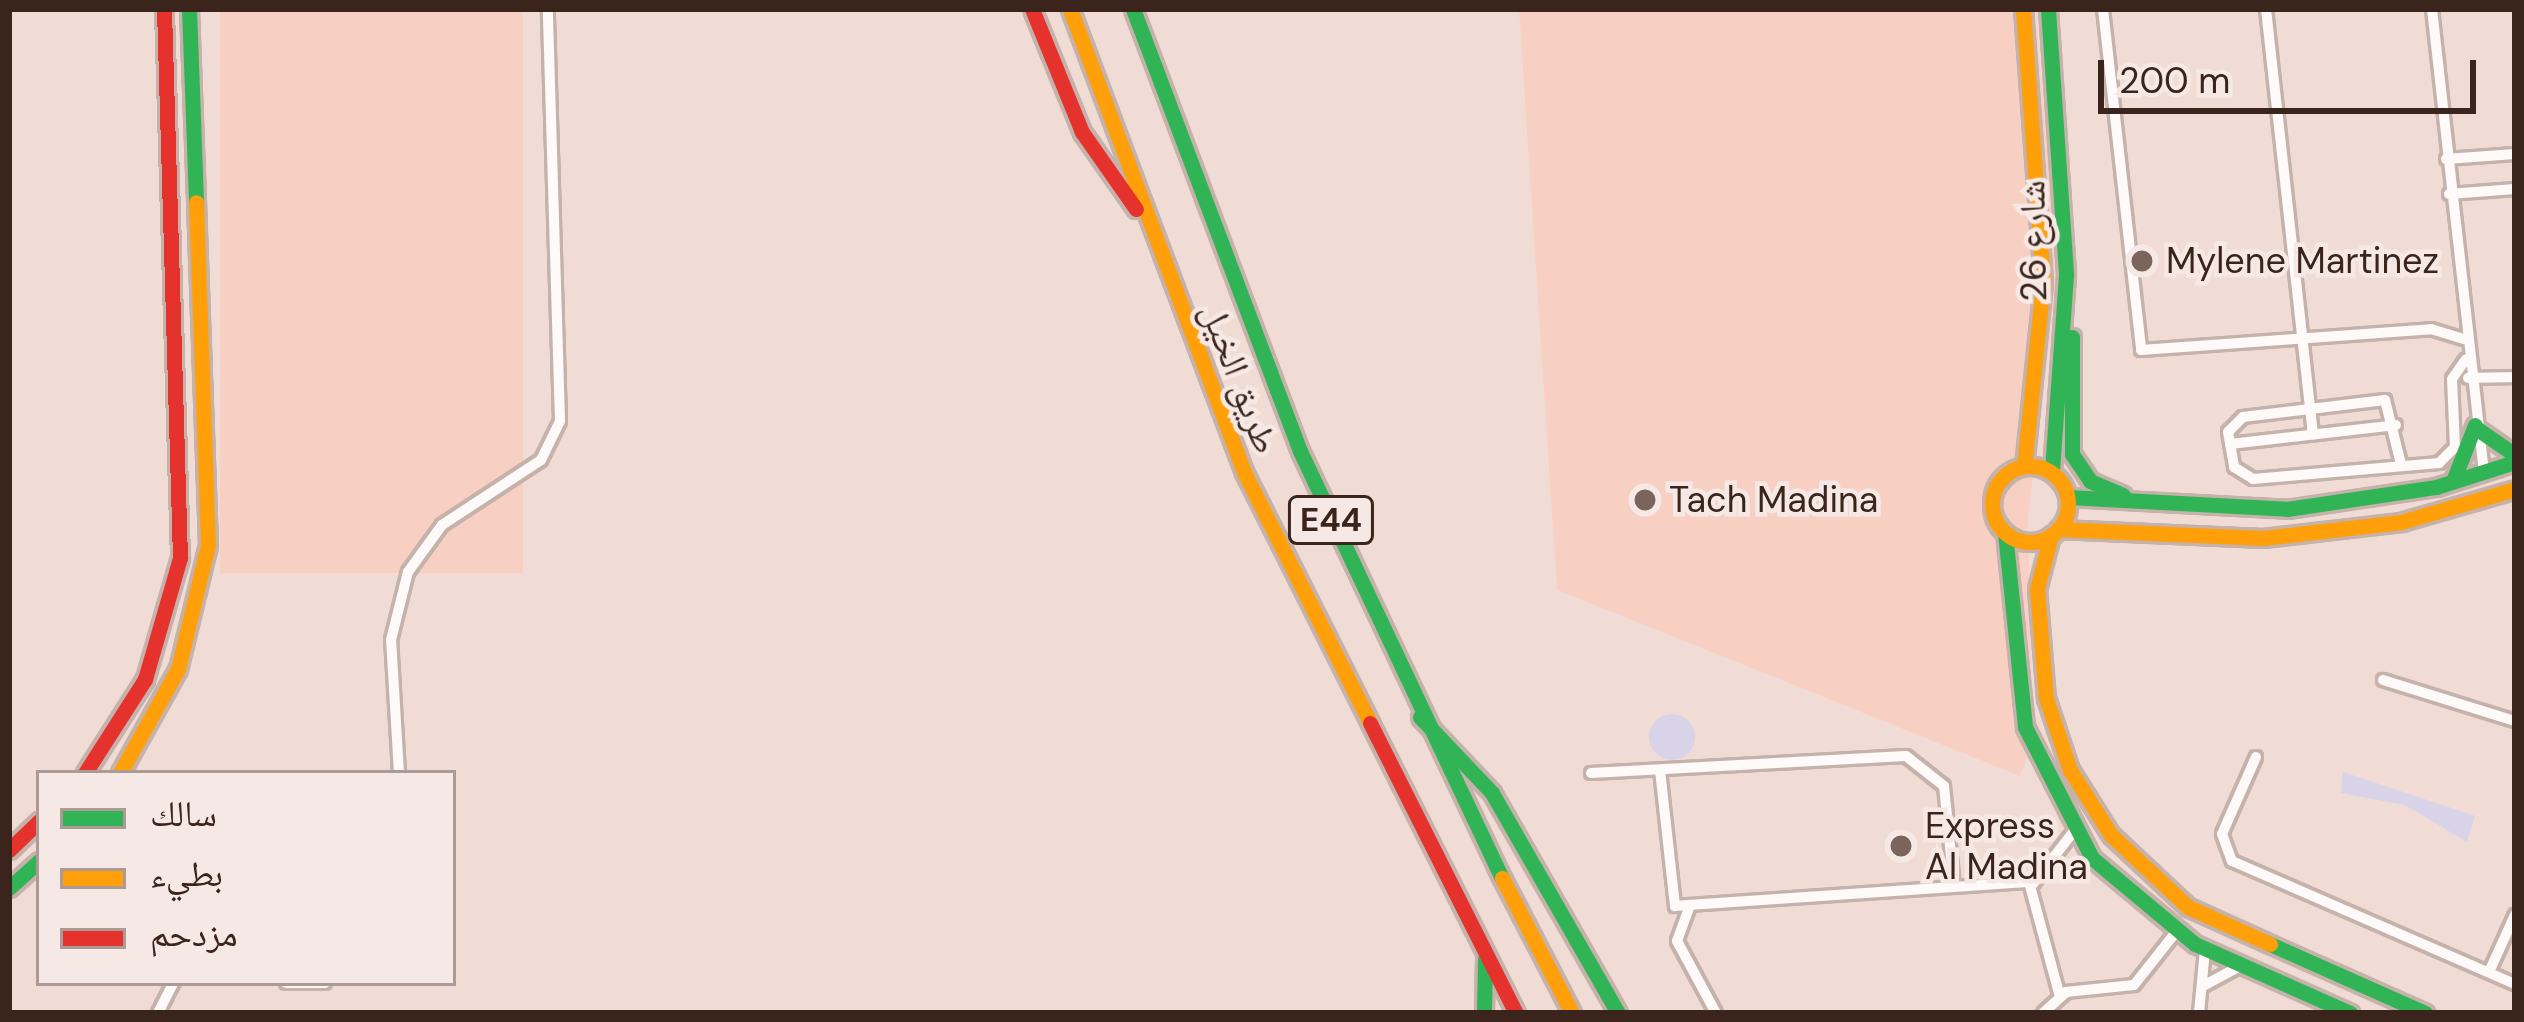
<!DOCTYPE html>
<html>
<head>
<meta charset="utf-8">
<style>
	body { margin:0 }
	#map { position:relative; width:2524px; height:1022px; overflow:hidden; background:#f0dcd5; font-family:"DM Sans","Noto Naskh Arabic",sans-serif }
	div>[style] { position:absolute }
	.built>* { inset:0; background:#f8d0c3; transform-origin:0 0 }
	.green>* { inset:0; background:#d8d3e8 }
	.round { border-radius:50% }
	.roads { filter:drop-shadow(3px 0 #c5b2ab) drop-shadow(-3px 0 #c5b2ab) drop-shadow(0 3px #c5b2ab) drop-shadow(0 -3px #c5b2ab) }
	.street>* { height:10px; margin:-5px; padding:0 5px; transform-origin:5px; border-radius:5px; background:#fdfaf9 }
	.fast>* { height:15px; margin:-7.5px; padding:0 7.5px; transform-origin:7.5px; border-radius:7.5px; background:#30b455 }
	.slow>* { height:15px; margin:-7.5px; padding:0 7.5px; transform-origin:7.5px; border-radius:7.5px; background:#ff9f0a }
	.slow>.ring { margin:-7.5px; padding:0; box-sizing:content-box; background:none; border:15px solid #ff9f0a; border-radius:50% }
	.jam>* { height:15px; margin:-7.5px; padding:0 7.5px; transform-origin:7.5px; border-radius:7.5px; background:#e5322d }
	.dots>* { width:33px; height:33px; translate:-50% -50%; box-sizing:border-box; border:6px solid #f6e9e5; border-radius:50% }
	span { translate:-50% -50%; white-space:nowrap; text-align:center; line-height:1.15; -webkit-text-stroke:9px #f6e9e5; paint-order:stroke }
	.shield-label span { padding:3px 9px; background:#f6e9e5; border:3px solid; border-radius:9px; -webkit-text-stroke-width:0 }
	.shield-label { font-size:33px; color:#3a241c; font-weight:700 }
	.street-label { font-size:36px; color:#3a241c }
	.poi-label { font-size:36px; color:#3a241c }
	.left { translate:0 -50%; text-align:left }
	.frame { position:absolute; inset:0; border:12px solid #3a241c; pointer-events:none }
	.legend { position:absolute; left:36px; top:770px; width:420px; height:216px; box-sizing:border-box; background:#f6e9e5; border:3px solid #ab9a95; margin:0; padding:15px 21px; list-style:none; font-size:36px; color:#3a241c }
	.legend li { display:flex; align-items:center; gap:24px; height:60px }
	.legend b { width:60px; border:3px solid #ab9a95 }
	.scale { position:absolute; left:2098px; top:60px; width:378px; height:54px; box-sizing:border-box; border:6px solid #3a241c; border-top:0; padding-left:15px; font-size:36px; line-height:42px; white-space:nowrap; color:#3a241c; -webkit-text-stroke:9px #f6e9e5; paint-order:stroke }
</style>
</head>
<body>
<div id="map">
	<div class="built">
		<div style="left:220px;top:9px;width:303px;height:564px"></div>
		<div style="clip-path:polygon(1519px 9px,2035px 9px,2058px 268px,2028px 518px,2032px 745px,2020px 776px,1557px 590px)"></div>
	</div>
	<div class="green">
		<div class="round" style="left:1649px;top:714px;width:46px;height:46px"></div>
		<div style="clip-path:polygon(2343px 772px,2475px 816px,2467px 842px,2405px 805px,2341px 793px)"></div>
	</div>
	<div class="roads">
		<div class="street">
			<div style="left:2103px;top:9px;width:343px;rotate:83.6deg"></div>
			<div style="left:2141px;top:350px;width:291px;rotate:-4.1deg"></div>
			<div style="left:2431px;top:329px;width:34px;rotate:17deg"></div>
			<div style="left:2266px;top:9px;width:428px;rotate:83.7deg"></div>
			<div style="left:2432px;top:9px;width:467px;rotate:83.6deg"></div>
			<div style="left:2446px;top:159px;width:69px;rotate:-4.1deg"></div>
			<div style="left:2449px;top:194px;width:66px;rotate:-4.3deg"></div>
			<div style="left:2468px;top:378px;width:47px;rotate:-1.2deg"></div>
			<div style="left:2230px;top:444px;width:167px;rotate:-6.5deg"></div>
			<div style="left:2401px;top:464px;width:66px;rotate:-104deg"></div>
			<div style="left:2385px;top:400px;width:143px;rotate:173.2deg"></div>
			<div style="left:2243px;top:417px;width:21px;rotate:135deg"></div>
			<div style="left:2228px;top:432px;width:36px;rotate:80deg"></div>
			<div style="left:2234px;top:467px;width:22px;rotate:32deg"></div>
			<div style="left:2253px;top:479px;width:187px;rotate:-4.9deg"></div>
			<div style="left:2439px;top:463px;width:23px;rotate:-45deg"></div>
			<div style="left:2455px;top:447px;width:68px;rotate:-92.5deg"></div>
			<div style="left:2452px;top:379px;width:24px;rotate:-55deg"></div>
			<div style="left:2383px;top:680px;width:138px;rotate:17.3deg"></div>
			<div style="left:2256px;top:757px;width:84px;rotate:113.8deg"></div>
			<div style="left:2222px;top:834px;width:29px;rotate:70deg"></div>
			<div style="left:2232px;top:861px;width:309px;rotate:23.5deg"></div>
			<div style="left:1660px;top:770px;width:137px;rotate:83.7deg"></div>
			<div style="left:1675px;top:906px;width:355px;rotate:-3.9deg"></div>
			<div style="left:2029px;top:882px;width:119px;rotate:74.9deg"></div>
			<div style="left:399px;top:773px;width:133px;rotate:-93.4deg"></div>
			<div style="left:391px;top:640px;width:70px;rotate:-76deg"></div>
			<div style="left:408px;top:572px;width:58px;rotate:-54.1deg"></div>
			<div style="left:442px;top:525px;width:118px;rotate:-33.3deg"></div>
			<div style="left:541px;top:460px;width:43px;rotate:-64deg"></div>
			<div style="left:560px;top:421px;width:412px;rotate:-91.7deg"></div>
			<div style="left:1591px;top:773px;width:315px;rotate:-3.1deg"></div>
			<div style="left:1906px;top:756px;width:48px;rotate:38.3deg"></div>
			<div style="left:1944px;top:786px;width:101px;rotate:84.3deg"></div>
			<div style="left:2033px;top:884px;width:67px;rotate:-52.3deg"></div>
			<div style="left:1689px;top:908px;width:35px;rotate:110deg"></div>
			<div style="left:1677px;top:941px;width:82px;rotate:61.6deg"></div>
			<div style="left:2489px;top:972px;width:63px;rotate:-65.5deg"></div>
			<div style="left:286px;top:983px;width:39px"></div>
			<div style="left:2203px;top:986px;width:42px;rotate:-28.4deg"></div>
			<div style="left:158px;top:1013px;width:34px;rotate:-63deg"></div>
			<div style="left:2043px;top:1013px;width:31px;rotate:-42deg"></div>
			<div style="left:2066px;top:992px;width:68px;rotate:-5.9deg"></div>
			<div style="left:2134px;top:985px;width:68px;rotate:-51.6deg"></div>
			<div style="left:2199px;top:1013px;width:64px;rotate:-84.6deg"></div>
		</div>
		<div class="fast">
			<div style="left:189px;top:9px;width:193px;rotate:87.9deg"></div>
			<div style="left:1133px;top:9px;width:472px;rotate:69.3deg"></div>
			<div style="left:1300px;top:451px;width:472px;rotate:64.7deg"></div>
			<div style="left:2048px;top:9px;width:267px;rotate:86.1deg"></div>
			<div style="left:2066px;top:275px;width:197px;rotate:94.1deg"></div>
			<div style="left:2072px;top:337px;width:117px;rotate:90deg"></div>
			<div style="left:2072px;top:454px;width:32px;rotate:56deg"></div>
			<div style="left:2090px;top:481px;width:36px;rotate:23deg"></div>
			<div style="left:2476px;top:428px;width:47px;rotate:34.7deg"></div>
			<div style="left:2453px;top:481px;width:60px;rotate:-68.6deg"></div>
			<div style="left:2068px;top:497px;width:219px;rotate:3.1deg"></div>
			<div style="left:2287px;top:509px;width:151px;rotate:-8.4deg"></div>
			<div style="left:2436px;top:487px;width:83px;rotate:-17.6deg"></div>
			<div style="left:2005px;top:533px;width:195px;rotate:84.1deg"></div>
			<div style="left:2025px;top:727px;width:147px;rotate:62.9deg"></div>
			<div style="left:2092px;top:858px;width:134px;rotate:39.9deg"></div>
			<div style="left:2195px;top:944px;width:170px;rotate:24deg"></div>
			<div style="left:1420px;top:717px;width:105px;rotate:46.5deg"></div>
			<div style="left:1492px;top:793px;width:254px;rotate:60.2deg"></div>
			<div style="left:9px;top:888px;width:40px;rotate:-42deg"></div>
			<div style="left:2270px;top:944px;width:170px;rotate:24deg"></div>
			<div style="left:1484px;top:1013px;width:54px;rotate:-88.9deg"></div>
		</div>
		<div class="slow">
			<div style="left:1070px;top:9px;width:495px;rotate:69.4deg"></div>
			<div style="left:1244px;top:472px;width:281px;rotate:63.3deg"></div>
			<div style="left:2023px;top:9px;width:275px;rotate:85.8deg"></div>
			<div style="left:2043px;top:283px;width:184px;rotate:95.9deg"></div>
			<div class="ring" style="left:1992px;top:466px;width:61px;height:61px"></div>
			<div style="left:2058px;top:529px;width:205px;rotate:2.5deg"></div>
			<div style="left:2263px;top:538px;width:139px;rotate:-6.6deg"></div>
			<div style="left:2401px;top:522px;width:119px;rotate:-16.1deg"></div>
			<div style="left:2051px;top:535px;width:56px;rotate:104.5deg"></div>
			<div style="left:2037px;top:589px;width:109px;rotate:85.3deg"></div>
			<div style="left:2046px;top:698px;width:76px;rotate:71.6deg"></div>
			<div style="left:2070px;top:770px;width:77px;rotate:57.8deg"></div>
			<div style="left:2111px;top:835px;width:105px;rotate:43.1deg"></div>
			<div style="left:2188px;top:907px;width:90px;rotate:24.3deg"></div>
			<div style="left:120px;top:773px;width:119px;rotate:-60.9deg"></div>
			<div style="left:178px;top:669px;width:128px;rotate:-76.4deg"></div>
			<div style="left:208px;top:545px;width:343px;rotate:-92deg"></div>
			<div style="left:1502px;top:878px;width:152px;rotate:62.6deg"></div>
		</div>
		<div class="jam">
			<div style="left:1032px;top:9px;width:133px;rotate:67.9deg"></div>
			<div style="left:1082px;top:132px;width:94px;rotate:55deg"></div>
			<div style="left:1370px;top:723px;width:325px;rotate:63.3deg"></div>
			<div style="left:85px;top:773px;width:112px;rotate:-57.4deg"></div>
			<div style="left:145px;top:679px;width:126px;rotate:-73.9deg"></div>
			<div style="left:180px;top:558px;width:549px;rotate:-91.67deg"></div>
			<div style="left:9px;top:850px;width:42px;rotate:-44deg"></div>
		</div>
	</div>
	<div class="dots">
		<div style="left:2142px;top:261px;background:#7a645d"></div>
		<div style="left:1645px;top:500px;background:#7a645d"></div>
		<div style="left:1901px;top:846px;background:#7a645d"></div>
	</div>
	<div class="shield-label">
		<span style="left:1331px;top:520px">E44</span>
	</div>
	<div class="street-label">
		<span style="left:2033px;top:241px;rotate:-91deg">شارع 26</span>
		<span style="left:1240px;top:378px;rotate:69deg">طريق الخيل</span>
	</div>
	<div class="poi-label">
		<span class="left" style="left:2166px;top:261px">Mylene Martinez</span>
		<span class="left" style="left:1669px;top:500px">Tach Madina</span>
		<span class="left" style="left:1925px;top:846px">Express<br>Al Madina</span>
	</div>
	<div class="frame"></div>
	<ul class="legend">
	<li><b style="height:15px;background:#30b455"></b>سالك</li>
	<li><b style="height:15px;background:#ff9f0a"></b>بطيء</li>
	<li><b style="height:15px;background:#e5322d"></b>مزدحم</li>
	</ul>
	<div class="scale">200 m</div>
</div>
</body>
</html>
